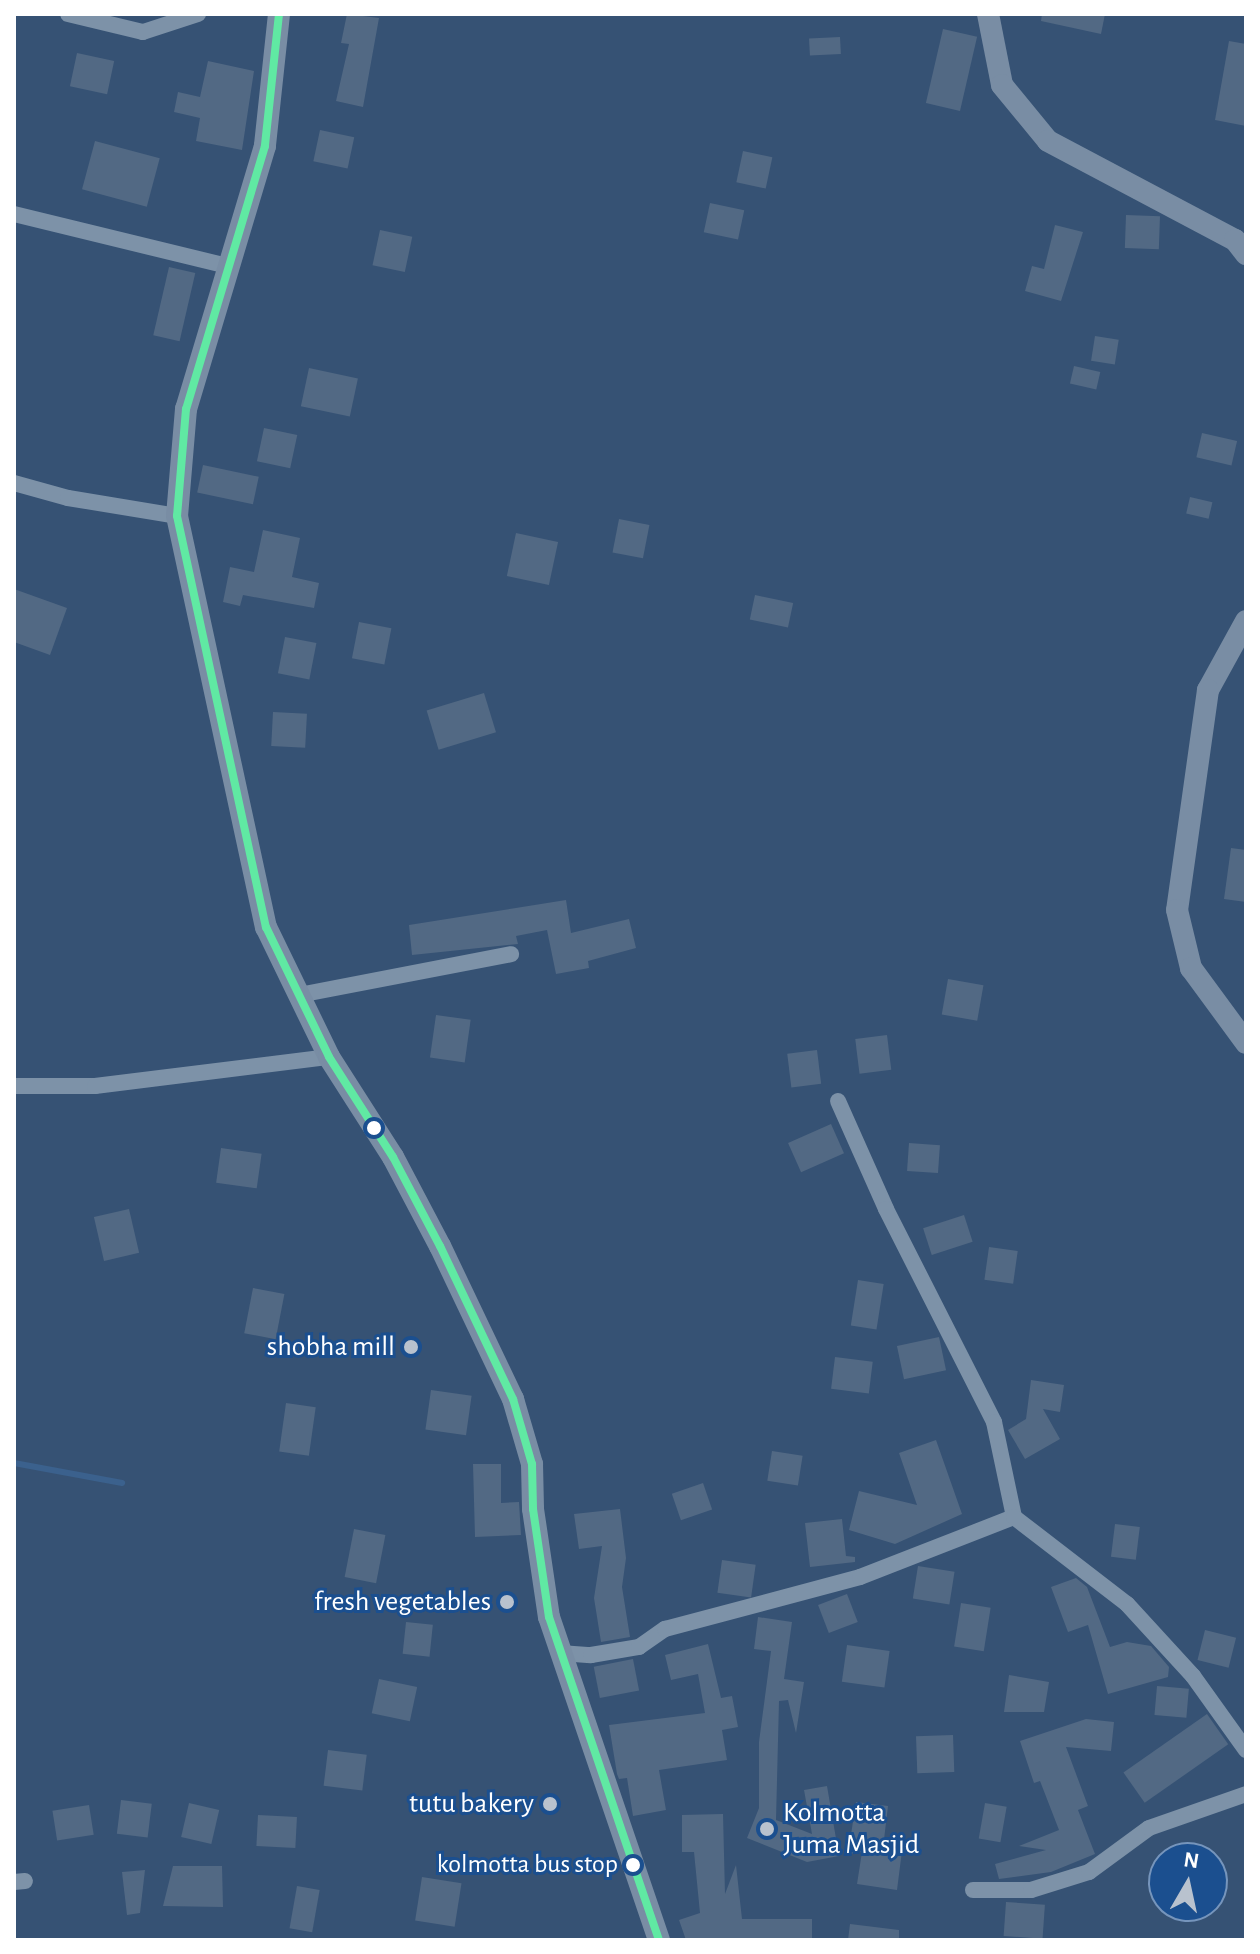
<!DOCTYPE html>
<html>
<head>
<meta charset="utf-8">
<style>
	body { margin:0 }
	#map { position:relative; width:1260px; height:1954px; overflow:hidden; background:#365274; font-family:"Alegreya Sans",sans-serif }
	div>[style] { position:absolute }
	.stream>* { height:6px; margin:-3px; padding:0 3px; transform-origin:3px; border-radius:3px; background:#3b618d }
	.building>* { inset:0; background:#526984; transform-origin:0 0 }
	.street>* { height:16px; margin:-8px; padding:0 8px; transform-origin:8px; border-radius:8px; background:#7d92a8 }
	.secondary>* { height:22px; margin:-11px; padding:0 11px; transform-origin:11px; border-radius:11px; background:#798da4 }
	.bus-1>* { height:8px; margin:-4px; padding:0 4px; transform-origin:4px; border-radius:4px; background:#60e9a3 }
	.dots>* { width:22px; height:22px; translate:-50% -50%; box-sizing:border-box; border:4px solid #1b4f8f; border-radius:50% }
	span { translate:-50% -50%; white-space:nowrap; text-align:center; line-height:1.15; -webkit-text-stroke:6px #1b4f8f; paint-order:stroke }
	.bus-label { font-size:26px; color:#fff }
	.right { translate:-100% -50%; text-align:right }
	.poi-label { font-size:28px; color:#fff }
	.left { translate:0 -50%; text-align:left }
	.frame { position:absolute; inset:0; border:16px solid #fff; pointer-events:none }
	.north { position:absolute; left:1148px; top:1842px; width:80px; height:80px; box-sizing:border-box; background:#1b4f8f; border:2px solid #7695bc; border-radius:50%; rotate:9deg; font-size:22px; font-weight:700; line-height:32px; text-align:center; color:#fff }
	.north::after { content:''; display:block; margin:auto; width:28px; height:36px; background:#b9c2ce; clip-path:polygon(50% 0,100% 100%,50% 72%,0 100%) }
</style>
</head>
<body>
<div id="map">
	<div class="stream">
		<div style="left:14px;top:1463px;width:110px;rotate:10.5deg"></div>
	</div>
	<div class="building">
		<div style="clip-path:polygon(347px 14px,379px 18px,363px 107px,336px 101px,349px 44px,341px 43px)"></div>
		<div style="clip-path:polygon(1042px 14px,1105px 14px,1101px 34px,1041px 21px)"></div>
		<div style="left:943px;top:29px;width:35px;height:76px;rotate:13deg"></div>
		<div style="left:840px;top:37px;width:17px;height:31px;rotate:87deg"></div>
		<div style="clip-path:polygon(1229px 41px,1246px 44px,1246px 126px,1215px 120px)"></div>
		<div style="left:77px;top:53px;width:38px;height:34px;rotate:12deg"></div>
		<div style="clip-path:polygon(208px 61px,254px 71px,242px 150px,196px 141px,200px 118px,174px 112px,178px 92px,200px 97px)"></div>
		<div style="left:320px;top:130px;width:35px;height:32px;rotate:12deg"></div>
		<div style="left:95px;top:141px;width:67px;height:50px;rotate:15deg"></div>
		<div style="left:743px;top:151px;width:30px;height:32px;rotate:12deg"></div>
		<div style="left:710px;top:203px;width:35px;height:30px;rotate:12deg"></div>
		<div style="left:1126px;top:215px;width:34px;height:33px;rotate:2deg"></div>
		<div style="clip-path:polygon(1055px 225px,1083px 232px,1061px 301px,1025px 291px,1032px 266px,1044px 269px)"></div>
		<div style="left:380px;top:230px;width:33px;height:36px;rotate:12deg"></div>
		<div style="left:169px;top:267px;width:27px;height:70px;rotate:13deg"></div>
		<div style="left:1095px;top:336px;width:24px;height:25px;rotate:9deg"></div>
		<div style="left:1074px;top:366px;width:27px;height:18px;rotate:13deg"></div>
		<div style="left:309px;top:368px;width:50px;height:39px;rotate:12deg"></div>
		<div style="left:264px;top:428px;width:34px;height:34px;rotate:12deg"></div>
		<div style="left:1202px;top:433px;width:36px;height:25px;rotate:13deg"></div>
		<div style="left:203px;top:465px;width:57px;height:28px;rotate:12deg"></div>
		<div style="left:1190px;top:497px;width:23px;height:17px;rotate:13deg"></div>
		<div style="left:619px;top:519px;width:31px;height:34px;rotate:11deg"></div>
		<div style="clip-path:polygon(263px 530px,300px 538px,292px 577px,319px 583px,314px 608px,243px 595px,240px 606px,223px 602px,230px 567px,254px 572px)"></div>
		<div style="left:516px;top:533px;width:43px;height:44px;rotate:12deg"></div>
		<div style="clip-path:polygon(14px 589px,67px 608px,50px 655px,14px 642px)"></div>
		<div style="left:755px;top:595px;width:39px;height:25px;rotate:12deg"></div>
		<div style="left:359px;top:622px;width:33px;height:37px;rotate:11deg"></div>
		<div style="left:285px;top:637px;width:32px;height:37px;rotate:11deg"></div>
		<div style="left:484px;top:693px;width:41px;height:60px;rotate:73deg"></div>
		<div style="left:273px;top:712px;width:34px;height:34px;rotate:3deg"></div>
		<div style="clip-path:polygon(1231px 848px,1246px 850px,1246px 902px,1224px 899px)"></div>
		<div style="clip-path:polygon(566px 900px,571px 933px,629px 919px,636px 948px,588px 961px,589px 968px,556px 974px,547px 930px,516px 936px,518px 944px,412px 955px,409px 925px)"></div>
		<div style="left:948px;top:979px;width:36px;height:36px;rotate:10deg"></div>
		<div style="left:436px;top:1015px;width:35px;height:43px;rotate:8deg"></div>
		<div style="left:887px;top:1035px;width:35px;height:32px;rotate:83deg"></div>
		<div style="left:817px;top:1050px;width:34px;height:30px;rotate:83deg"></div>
		<div style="left:831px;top:1124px;width:32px;height:47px;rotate:66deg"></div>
		<div style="left:909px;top:1143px;width:31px;height:28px;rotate:4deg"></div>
		<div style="left:221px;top:1148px;width:41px;height:35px;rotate:8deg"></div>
		<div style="left:129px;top:1209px;width:45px;height:36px;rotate:77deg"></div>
		<div style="left:964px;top:1215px;width:28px;height:43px;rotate:72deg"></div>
		<div style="left:989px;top:1247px;width:29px;height:33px;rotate:8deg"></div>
		<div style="left:858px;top:1280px;width:26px;height:46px;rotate:9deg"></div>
		<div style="left:253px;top:1288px;width:32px;height:46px;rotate:11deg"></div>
		<div style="left:939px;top:1337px;width:34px;height:43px;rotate:78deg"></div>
		<div style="left:835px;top:1357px;width:38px;height:32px;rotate:7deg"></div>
		<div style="clip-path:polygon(1031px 1380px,1064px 1385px,1060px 1412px,1043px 1409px,1060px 1439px,1025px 1459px,1008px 1430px,1026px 1419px)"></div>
		<div style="left:431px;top:1390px;width:41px;height:40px;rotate:8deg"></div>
		<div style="left:286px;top:1403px;width:30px;height:49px;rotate:8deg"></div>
		<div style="clip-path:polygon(936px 1440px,962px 1514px,895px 1544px,849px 1530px,859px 1491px,917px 1505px,899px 1453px)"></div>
		<div style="left:772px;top:1451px;width:31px;height:30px;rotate:9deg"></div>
		<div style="clip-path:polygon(473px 1464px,501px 1464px,501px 1503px,519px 1502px,521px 1535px,475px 1537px)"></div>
		<div style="left:703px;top:1483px;width:28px;height:33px;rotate:71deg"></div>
		<div style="clip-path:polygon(620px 1509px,626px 1558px,622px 1587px,630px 1637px,601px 1642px,594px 1598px,602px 1546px,579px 1549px,574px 1514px)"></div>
		<div style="clip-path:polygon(842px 1519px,846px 1556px,855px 1557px,855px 1562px,810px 1567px,805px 1523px)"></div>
		<div style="left:1115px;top:1524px;width:25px;height:33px;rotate:7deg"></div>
		<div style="left:354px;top:1529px;width:32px;height:49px;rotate:11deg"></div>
		<div style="left:722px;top:1560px;width:34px;height:33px;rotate:8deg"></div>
		<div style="left:918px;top:1566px;width:37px;height:33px;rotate:9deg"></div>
		<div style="clip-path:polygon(1076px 1578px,1087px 1587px,1110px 1647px,1127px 1642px,1151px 1646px,1169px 1667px,1168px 1677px,1108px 1694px,1088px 1625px,1068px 1632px,1051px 1587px)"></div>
		<div style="left:847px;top:1594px;width:30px;height:31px;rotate:69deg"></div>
		<div style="left:961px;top:1603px;width:30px;height:44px;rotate:9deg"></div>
		<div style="clip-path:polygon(758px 1617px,792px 1622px,784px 1679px,804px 1682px,796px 1733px,788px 1700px,779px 1701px,776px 1820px,812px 1834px,804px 1790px,827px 1786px,839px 1856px,807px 1862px,747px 1838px,759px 1808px,759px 1742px,771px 1651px,754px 1649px)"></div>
		<div style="left:406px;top:1622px;width:27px;height:32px;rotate:6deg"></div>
		<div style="left:1205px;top:1630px;width:32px;height:31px;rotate:14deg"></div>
		<div style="clip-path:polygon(708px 1644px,721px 1698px,732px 1696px,738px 1727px,722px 1730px,727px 1760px,659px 1770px,666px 1810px,633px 1816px,627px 1778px,619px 1779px,617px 1774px,609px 1725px,705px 1713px,698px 1674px,671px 1680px,665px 1655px)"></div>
		<div style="left:847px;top:1645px;width:43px;height:37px;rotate:8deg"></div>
		<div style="left:633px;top:1659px;width:32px;height:40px;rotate:79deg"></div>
		<div style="clip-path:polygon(1009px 1675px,1049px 1682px,1044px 1712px,1004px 1712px)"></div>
		<div style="left:379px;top:1679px;width:39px;height:35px;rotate:12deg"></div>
		<div style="left:1157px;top:1686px;width:32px;height:29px;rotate:5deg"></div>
		<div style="left:1207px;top:1714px;width:37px;height:102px;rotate:55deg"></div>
		<div style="clip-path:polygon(1086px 1719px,1114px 1722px,1111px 1751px,1066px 1747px,1088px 1806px,1078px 1810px,1095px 1854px,1051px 1872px,999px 1879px,995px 1864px,1046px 1850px,1019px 1846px,1059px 1830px,1040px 1781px,1034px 1783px,1020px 1741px)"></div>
		<div style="left:953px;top:1735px;width:37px;height:37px;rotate:88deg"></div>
		<div style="left:328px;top:1750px;width:39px;height:36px;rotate:7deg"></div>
		<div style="left:121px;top:1800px;width:31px;height:34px;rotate:7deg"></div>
		<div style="clip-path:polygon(856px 1802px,888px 1806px,883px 1848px,902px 1851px,897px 1890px,857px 1884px,862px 1852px,848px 1854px)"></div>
		<div style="left:189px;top:1803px;width:31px;height:35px;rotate:13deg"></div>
		<div style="left:985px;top:1803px;width:22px;height:36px;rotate:10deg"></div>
		<div style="left:89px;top:1805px;width:30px;height:37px;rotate:81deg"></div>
		<div style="clip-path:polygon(723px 1814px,725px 1894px,736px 1865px,742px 1919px,812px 1919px,812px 1940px,686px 1940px,679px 1920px,700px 1913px,694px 1852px,682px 1852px,682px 1815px)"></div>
		<div style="left:258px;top:1815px;width:39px;height:31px;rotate:3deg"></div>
		<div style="clip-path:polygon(173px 1866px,222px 1866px,223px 1907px,163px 1906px)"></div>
		<div style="clip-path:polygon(145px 1870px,140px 1913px,127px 1915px,122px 1872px)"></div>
		<div style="left:422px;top:1877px;width:40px;height:44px;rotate:9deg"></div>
		<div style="left:297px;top:1886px;width:23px;height:43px;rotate:10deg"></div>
		<div style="left:1006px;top:1902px;width:39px;height:34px;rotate:4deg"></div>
		<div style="clip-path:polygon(850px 1924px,899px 1930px,899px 1940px,848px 1940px)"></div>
	</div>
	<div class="street">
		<div style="left:68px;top:14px;width:77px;rotate:13.5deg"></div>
		<div style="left:143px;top:32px;width:58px;rotate:-18.1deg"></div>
		<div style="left:14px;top:214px;width:223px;rotate:13.7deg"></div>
		<div style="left:14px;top:483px;width:56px;rotate:15.5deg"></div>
		<div style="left:68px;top:498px;width:110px;rotate:9.4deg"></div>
		<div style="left:299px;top:995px;width:216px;rotate:-10.9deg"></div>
		<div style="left:14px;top:1086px;width:81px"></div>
		<div style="left:95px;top:1086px;width:236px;rotate:-7.1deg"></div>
		<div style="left:838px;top:1101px;width:118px;rotate:66deg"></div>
		<div style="left:886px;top:1209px;width:239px;rotate:63.1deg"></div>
		<div style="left:994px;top:1422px;width:97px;rotate:78.1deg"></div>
		<div style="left:560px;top:1653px;width:31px;rotate:4deg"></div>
		<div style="left:591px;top:1655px;width:49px;rotate:-9.5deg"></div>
		<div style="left:639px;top:1647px;width:32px;rotate:-35deg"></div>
		<div style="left:665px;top:1629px;width:202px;rotate:-14.9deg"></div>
		<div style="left:860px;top:1577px;width:165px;rotate:-21.3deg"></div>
		<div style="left:1014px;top:1517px;width:143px;rotate:37.6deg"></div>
		<div style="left:1127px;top:1604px;width:98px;rotate:47.5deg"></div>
		<div style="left:1193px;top:1676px;width:91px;rotate:54.4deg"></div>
		<div style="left:14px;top:1882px;width:11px;rotate:-5deg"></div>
		<div style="left:973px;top:1890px;width:58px"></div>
		<div style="left:1031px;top:1890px;width:61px;rotate:-17.2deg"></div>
		<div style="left:1089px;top:1872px;width:74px;rotate:-36.3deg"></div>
		<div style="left:1149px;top:1828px;width:103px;rotate:-19.3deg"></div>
	</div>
	<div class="secondary">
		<div style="left:279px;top:14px;width:133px;rotate:96.1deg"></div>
		<div style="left:265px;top:146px;width:275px;rotate:106.7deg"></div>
		<div style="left:186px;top:409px;width:107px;rotate:94.8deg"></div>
		<div style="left:177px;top:516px;width:421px;rotate:77.8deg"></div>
		<div style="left:266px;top:927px;width:144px;rotate:64.1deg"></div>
		<div style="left:329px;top:1057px;width:119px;rotate:57.4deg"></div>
		<div style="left:393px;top:1157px;width:101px;rotate:62.2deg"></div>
		<div style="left:440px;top:1246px;width:170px;rotate:64.5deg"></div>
		<div style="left:513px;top:1399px;width:68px;rotate:73.7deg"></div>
		<div style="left:532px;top:1464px;width:45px;rotate:88.7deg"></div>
		<div style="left:533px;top:1509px;width:109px;rotate:81.6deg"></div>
		<div style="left:549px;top:1617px;width:341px;rotate:71.2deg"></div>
		<div style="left:988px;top:14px;width:72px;rotate:78.8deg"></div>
		<div style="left:1002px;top:85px;width:72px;rotate:50.6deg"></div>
		<div style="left:1048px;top:141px;width:212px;rotate:27.9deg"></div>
		<div style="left:1235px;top:240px;width:18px;rotate:52deg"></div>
		<div style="left:1246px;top:621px;width:79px;rotate:118.8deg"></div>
		<div style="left:1208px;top:690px;width:222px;rotate:98deg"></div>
		<div style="left:1177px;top:910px;width:60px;rotate:76.4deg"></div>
		<div style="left:1191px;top:968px;width:93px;rotate:53.7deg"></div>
	</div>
	<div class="bus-1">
		<div style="left:279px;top:14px;width:133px;rotate:96.1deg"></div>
		<div style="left:265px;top:146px;width:275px;rotate:106.7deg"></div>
		<div style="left:186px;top:409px;width:107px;rotate:94.8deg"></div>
		<div style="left:177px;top:516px;width:421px;rotate:77.8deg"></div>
		<div style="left:266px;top:927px;width:144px;rotate:64.1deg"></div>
		<div style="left:329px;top:1057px;width:119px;rotate:57.4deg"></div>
		<div style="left:393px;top:1157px;width:101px;rotate:62.2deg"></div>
		<div style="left:440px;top:1246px;width:170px;rotate:64.5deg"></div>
		<div style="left:513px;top:1399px;width:68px;rotate:73.7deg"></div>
		<div style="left:532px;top:1464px;width:45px;rotate:88.7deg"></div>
		<div style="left:533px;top:1509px;width:109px;rotate:81.6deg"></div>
		<div style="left:549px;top:1617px;width:341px;rotate:71.2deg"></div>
	</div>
	<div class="dots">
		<div style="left:374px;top:1128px;background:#fff"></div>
		<div style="left:411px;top:1347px;background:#b9c2ce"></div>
		<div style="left:507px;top:1602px;background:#b9c2ce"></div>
		<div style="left:550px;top:1804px;background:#b9c2ce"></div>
		<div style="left:767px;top:1829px;background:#b9c2ce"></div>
		<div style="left:633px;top:1865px;background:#fff"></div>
	</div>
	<div class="bus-label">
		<span class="right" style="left:618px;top:1865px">kolmotta bus stop</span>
	</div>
	<div class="poi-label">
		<span class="right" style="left:395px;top:1347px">shobha mill</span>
		<span class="right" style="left:491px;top:1602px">fresh vegetables</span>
		<span class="right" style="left:534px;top:1804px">tutu bakery</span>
		<span class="left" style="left:783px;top:1829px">Kolmotta<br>Juma Masjid</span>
	</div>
	<div class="frame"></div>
	<div class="north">N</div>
</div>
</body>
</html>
